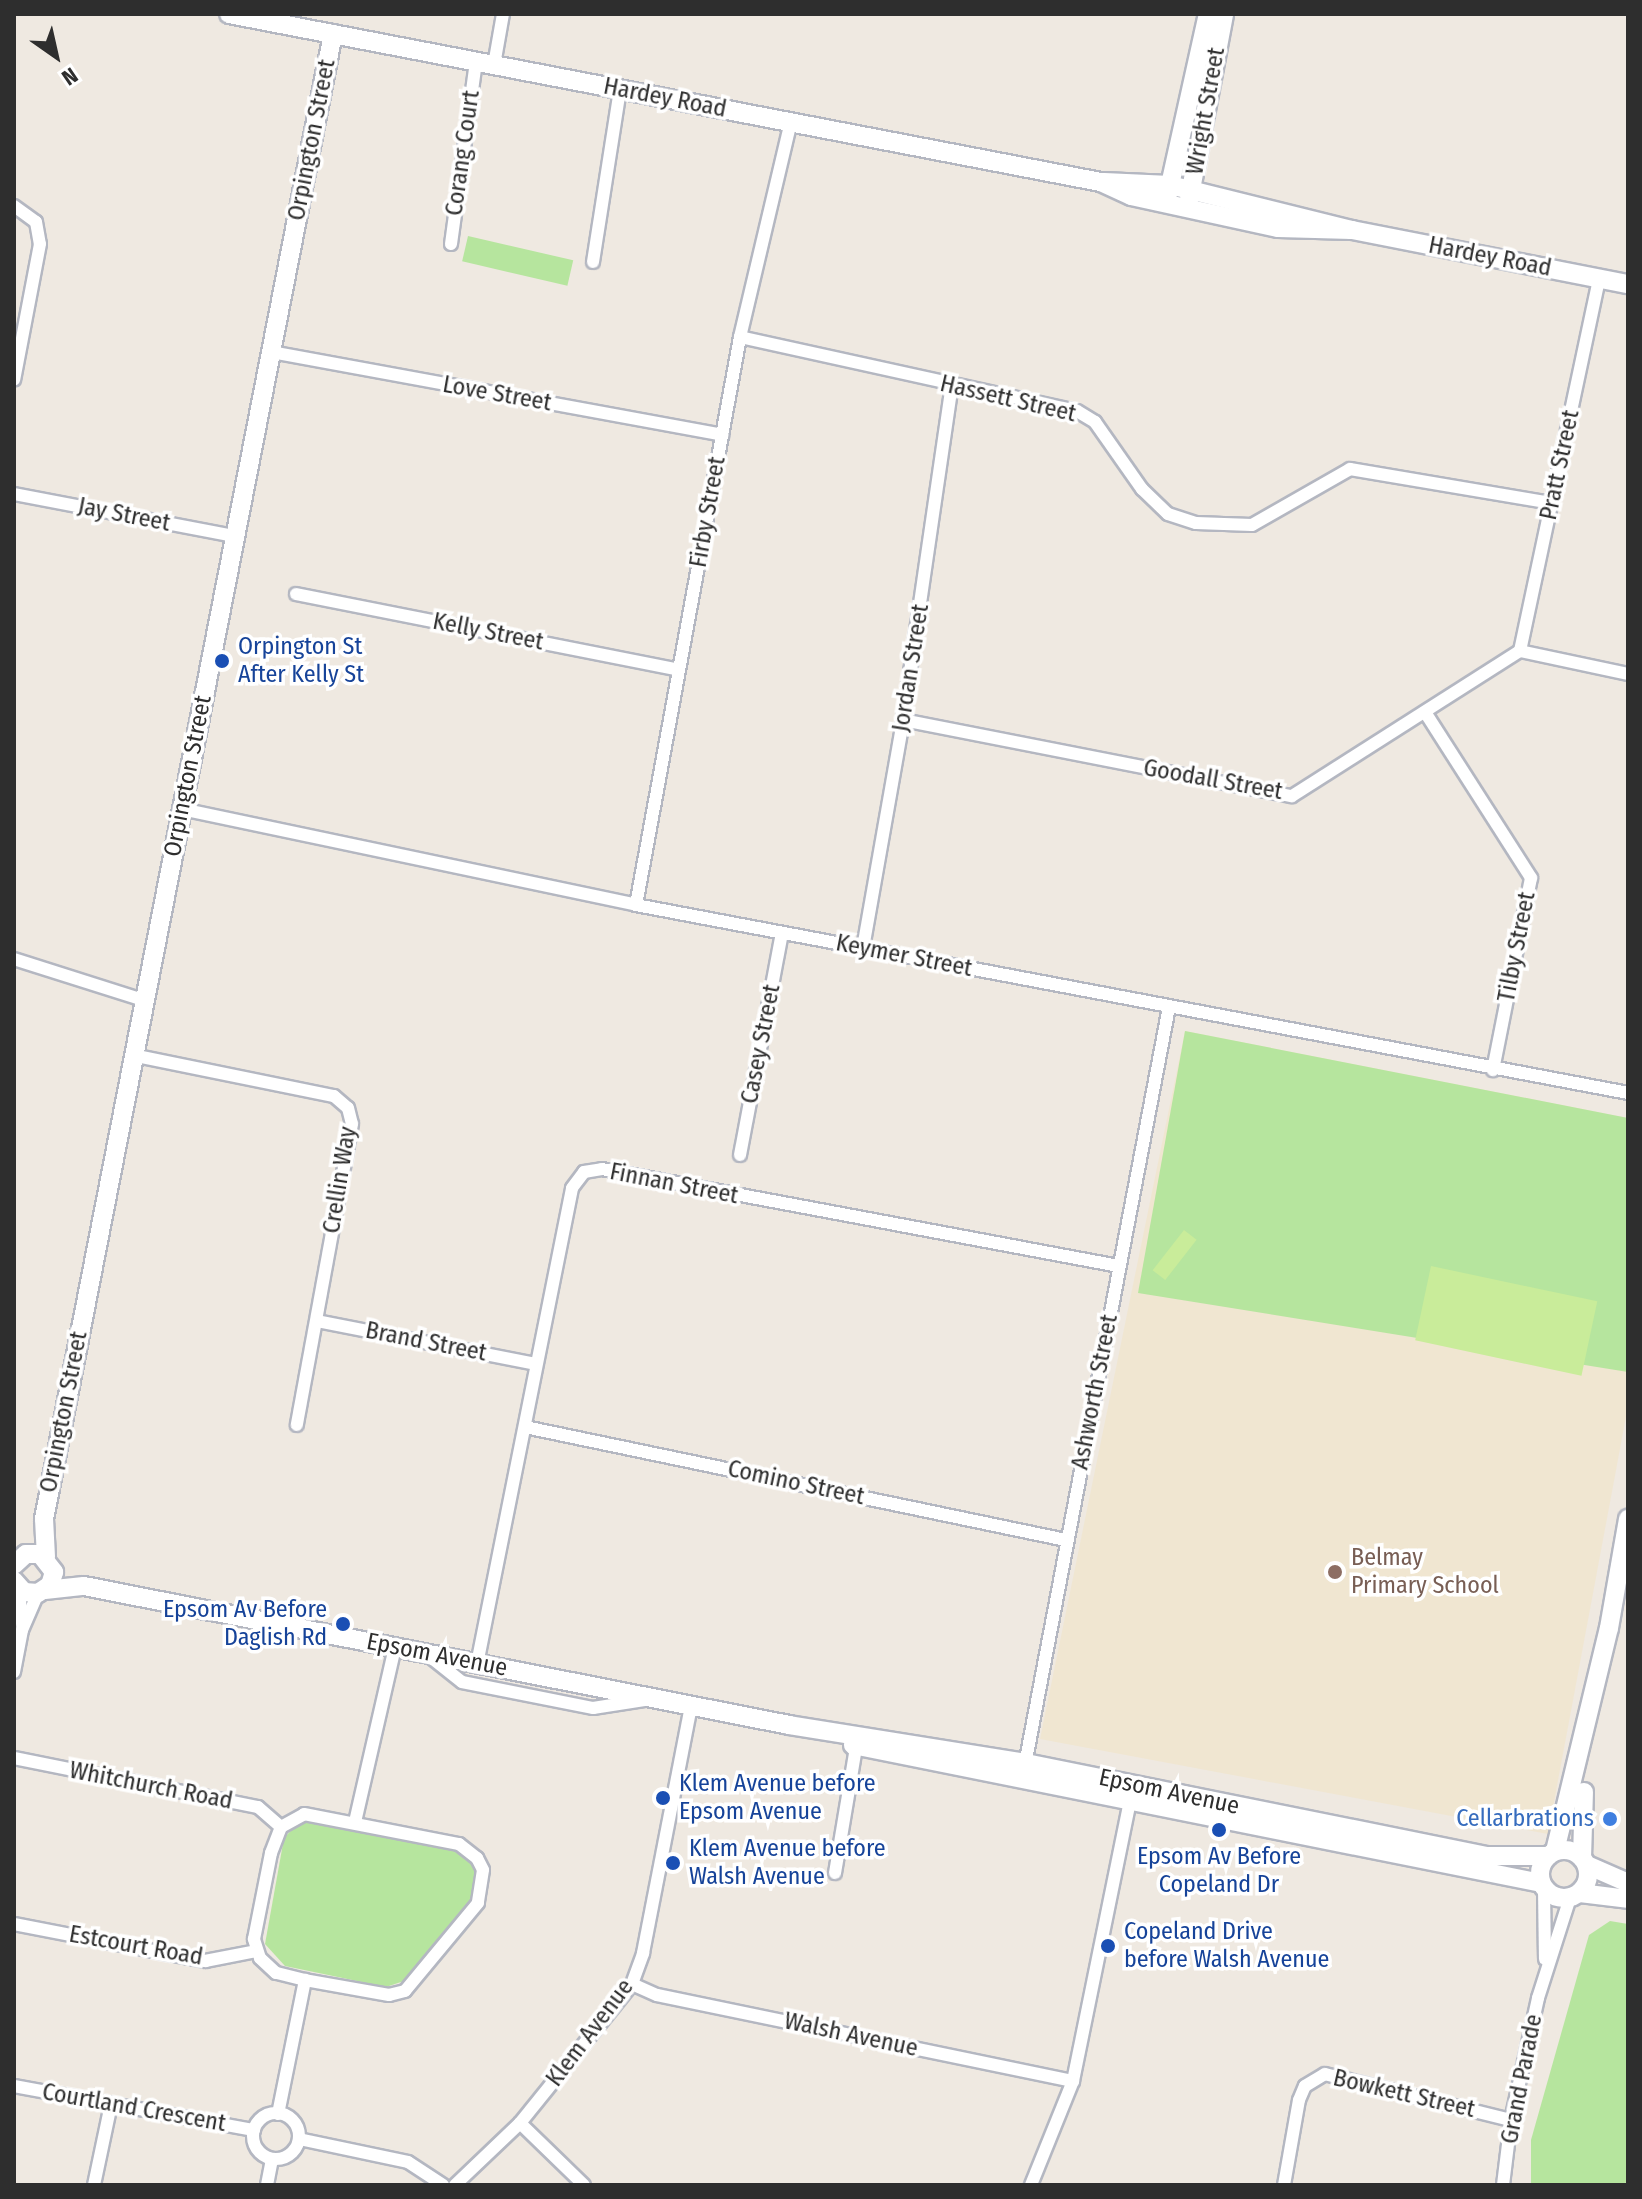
<!DOCTYPE html>
<html>
<head>
<meta charset="utf-8">
<style>
	body { margin:0 }
	#map { position:relative; width:1642px; height:2199px; overflow:hidden; background:#efe9e1; font-family:"Fira Sans Condensed",sans-serif }
	div>[style] { position:absolute }
	.education>* { inset:0; background:#f0e6d1 }
	.green>* { inset:0; background:#b6e59e; transform-origin:0 0 }
	.pitch>* { inset:0; background:#c9ec9a; transform-origin:0 0 }
	.roads { filter:drop-shadow(2px 0 #b4b7c1) drop-shadow(-2px 0 #b4b7c1) drop-shadow(0 2px #b4b7c1) drop-shadow(0 -2px #b4b7c1) }
	.street>* { height:12px; margin:-6px; padding:0 6px; transform-origin:6px; border-radius:6px; background:#fff }
	.street>.ring { margin:-6px; padding:0; box-sizing:content-box; background:none; border:12px solid #fff; border-radius:50% }
	.secondary>* { height:18px; margin:-9px; padding:0 9px; transform-origin:9px; border-radius:9px; background:#fff }
	.secondary>.ring { margin:-9px; padding:0; box-sizing:content-box; background:none; border:18px solid #fff; border-radius:50% }
	.dots>* { width:22px; height:22px; translate:-50% -50%; box-sizing:border-box; border:4px solid #fff; border-radius:50% }
	span { translate:-50% -50%; white-space:nowrap; text-align:center; line-height:1.15; -webkit-text-stroke:7px #fff; paint-order:stroke }
	.street-label { font-size:24px; color:#2e2e2e }
	.transit-label { font-size:24px; color:#164399 }
	.left { translate:0 -50%; text-align:left }
	.right { translate:-100% -50%; text-align:right }
	.education-label { font-size:24px; color:#785e54 }
	.shop-label { font-size:24px; color:#366cbe }
	.frame { position:absolute; inset:0; border:16px solid #2e2e2e; pointer-events:none }
	.north { position:absolute; left:16px; top:16px; width:80px; height:80px; -webkit-text-stroke:6px #fff; paint-order:stroke; rotate:146deg; font-size:22px; font-weight:700; line-height:32px; text-align:center; color:#2e2e2e }
	.north::after { content:''; display:block; margin:auto; width:28px; height:36px; background:#2e2e2e; clip-path:polygon(50% 0,100% 100%,50% 72%,0 100%) }
</style>
</head>
<body>
<div id="map">
	<div class="education">
		<div style="clip-path:polygon(1185px 1031px,1628px 1118px,1628px 1406px,1548px 1834px,1040px 1739px)"></div>
	</div>
	<div class="green">
		<div style="left:468px;top:236px;width:108px;height:26px;rotate:13deg"></div>
		<div style="clip-path:polygon(1185px 1031px,1628px 1118px,1628px 1372px,1138px 1293px)"></div>
		<div style="clip-path:polygon(311px 1820px,460px 1849px,477px 1866px,480px 1882px,476px 1900px,413px 1978px,386px 1987px,285px 1966px,265px 1944px,284px 1838px,297px 1824px)"></div>
		<div style="clip-path:polygon(1610px 1921px,1628px 1924px,1628px 2176px,1625px 2185px,1531px 2185px,1531px 2140px,1589px 1935px)"></div>
	</div>
	<div class="pitch">
		<div style="left:1184px;top:1230px;width:16px;height:51px;rotate:38deg"></div>
		<div style="left:1431px;top:1266px;width:170px;height:76px;rotate:12deg"></div>
	</div>
	<div class="roads">
		<div class="street">
			<div style="left:494px;top:65px;width:52px;rotate:-80deg"></div>
			<div style="left:14px;top:206px;width:27px;rotate:36deg"></div>
			<div style="left:36px;top:222px;width:22px;rotate:80deg"></div>
			<div style="left:40px;top:244px;width:138px;rotate:100.8deg"></div>
			<div style="left:451px;top:244px;width:184px;rotate:-82.2deg"></div>
			<div style="left:593px;top:262px;width:175px;rotate:-81.1deg"></div>
			<div style="left:740px;top:337px;width:345px;rotate:12.4deg"></div>
			<div style="left:1077px;top:411px;width:21px;rotate:31deg"></div>
			<div style="left:1095px;top:422px;width:82px;rotate:55deg"></div>
			<div style="left:1142px;top:489px;width:36px;rotate:44deg"></div>
			<div style="left:1168px;top:514px;width:29px;rotate:18deg"></div>
			<div style="left:1196px;top:523px;width:56px;rotate:2deg"></div>
			<div style="left:1252px;top:525px;width:113px;rotate:-29.7deg"></div>
			<div style="left:1350px;top:469px;width:205px;rotate:9.6deg"></div>
			<div style="left:271px;top:352px;width:459px;rotate:10.4deg"></div>
			<div style="left:14px;top:494px;width:224px;rotate:10.8deg"></div>
			<div style="left:296px;top:594px;width:390px;rotate:11.2deg"></div>
			<div style="left:1520px;top:651px;width:380px;rotate:-78deg"></div>
			<div style="left:1425px;top:712px;width:197px;rotate:57.4deg"></div>
			<div style="left:1531px;top:878px;width:196px;rotate:101.2deg"></div>
			<div style="left:903px;top:720px;width:396px;rotate:11.1deg"></div>
			<div style="left:1292px;top:796px;width:270px;rotate:-32.5deg"></div>
			<div style="left:1520px;top:651px;width:110px;rotate:12deg"></div>
			<div style="left:182px;top:809px;width:464px;rotate:11.9deg"></div>
			<div style="left:636px;top:905px;width:1010px;rotate:10.73deg"></div>
			<div style="left:636px;top:905px;width:577px;rotate:-79.62deg"></div>
			<div style="left:740px;top:337px;width:221px;rotate:-76.7deg"></div>
			<div style="left:863px;top:948px;width:231px;rotate:-80deg"></div>
			<div style="left:903px;top:720px;width:338px;rotate:-81.7deg"></div>
			<div style="left:14px;top:959px;width:135px;rotate:17.6deg"></div>
			<div style="left:132px;top:1055px;width:206px;rotate:11.5deg"></div>
			<div style="left:334px;top:1096px;width:18px;rotate:41deg"></div>
			<div style="left:348px;top:1108px;width:16px;rotate:76deg"></div>
			<div style="left:352px;top:1124px;width:306px;rotate:100.4deg"></div>
			<div style="left:740px;top:1155px;width:226px;rotate:-79.3deg"></div>
			<div style="left:317px;top:1321px;width:223px;rotate:11.1deg"></div>
			<div style="left:525px;top:1427px;width:553px;rotate:11.8deg"></div>
			<div style="left:19px;top:1589px;width:37px;rotate:85deg"></div>
			<div style="left:428px;top:1655px;width:43px;rotate:38.5deg"></div>
			<div style="left:462px;top:1682px;width:134px;rotate:11.2deg"></div>
			<div style="left:593px;top:1708px;width:52px;rotate:-8.9deg"></div>
			<div style="left:477px;top:1664px;width:485px;rotate:-78.7deg"></div>
			<div style="left:572px;top:1188px;width:20px;rotate:-53deg"></div>
			<div style="left:584px;top:1172px;width:18px;rotate:-9deg"></div>
			<div style="left:602px;top:1169px;width:526px;rotate:10.63deg"></div>
			<div style="left:14px;top:1672px;width:43px;rotate:-79.2deg"></div>
			<div style="left:22px;top:1630px;width:40px;rotate:-66.6deg"></div>
			<div style="left:14px;top:1758px;width:249px;rotate:11.4deg"></div>
			<div style="left:258px;top:1807px;width:30px;rotate:41deg"></div>
			<div style="left:1024px;top:1770px;width:777px;rotate:-79.24deg"></div>
			<div style="left:304px;top:1814px;width:158px;rotate:11deg"></div>
			<div style="left:459px;top:1844px;width:23px;rotate:38deg"></div>
			<div style="left:477px;top:1858px;width:13px;rotate:63deg"></div>
			<div style="left:483px;top:1870px;width:33px;rotate:99deg"></div>
			<div style="left:478px;top:1903px;width:114px;rotate:129.7deg"></div>
			<div style="left:405px;top:1991px;width:16px;rotate:166deg"></div>
			<div style="left:389px;top:1995px;width:85px;rotate:-169.9deg"></div>
			<div style="left:305px;top:1980px;width:30px;rotate:-166deg"></div>
			<div style="left:276px;top:1973px;width:22px;rotate:-137deg"></div>
			<div style="left:260px;top:1958px;width:20px;rotate:-108deg"></div>
			<div style="left:254px;top:1939px;width:88px;rotate:-78.8deg"></div>
			<div style="left:271px;top:1853px;width:28px;rotate:-69deg"></div>
			<div style="left:281px;top:1827px;width:26px;rotate:-29deg"></div>
			<div style="left:355px;top:1822px;width:180px;rotate:-77.1deg"></div>
			<div style="left:835px;top:1873px;width:134px;rotate:-80.5deg"></div>
			<div style="left:1544px;top:1889px;width:70px;rotate:89.2deg"></div>
			<div style="left:14px;top:1924px;width:195px;rotate:11deg"></div>
			<div style="left:205px;top:1961px;width:53px;rotate:-10.9deg"></div>
			<div style="left:632px;top:1984px;width:27px;rotate:24deg"></div>
			<div style="left:657px;top:1995px;width:425px;rotate:11.7deg"></div>
			<div style="left:14px;top:2086px;width:244px;rotate:10.4deg"></div>
			<div class="ring" style="left:253px;top:2113px;width:34px;height:34px"></div>
			<div style="left:278px;top:2114px;width:137px;rotate:-78.6deg"></div>
			<div style="left:520px;top:2123px;width:89px;rotate:44.1deg"></div>
			<div style="left:299px;top:2139px;width:111px;rotate:11.9deg"></div>
			<div style="left:408px;top:2162px;width:42px;rotate:33.3deg"></div>
			<div style="left:94px;top:2185px;width:83px;rotate:-78.1deg"></div>
			<div style="left:267px;top:2185px;width:26px;rotate:-79deg"></div>
			<div style="left:455px;top:2185px;width:90px;rotate:-43.6deg"></div>
			<div style="left:520px;top:2123px;width:179px;rotate:-51.1deg"></div>
			<div style="left:632px;top:1984px;width:33px;rotate:-70deg"></div>
			<div style="left:643px;top:1953px;width:252px;rotate:-79deg"></div>
			<div style="left:1031px;top:2185px;width:112px;rotate:-68deg"></div>
			<div style="left:1073px;top:2081px;width:291px;rotate:-78.5deg"></div>
			<div style="left:1284px;top:2185px;width:86px;rotate:-80deg"></div>
			<div style="left:1299px;top:2100px;width:15px;rotate:-67deg"></div>
			<div style="left:1305px;top:2086px;width:23px;rotate:-31deg"></div>
			<div style="left:1325px;top:2074px;width:192px;rotate:13.9deg"></div>
			<div style="left:1503px;top:2185px;width:65px;rotate:-83deg"></div>
			<div style="left:1511px;top:2120px;width:125px;rotate:-77.5deg"></div>
			<div style="left:1538px;top:1998px;width:105px;rotate:-72.3deg"></div>
		</div>
		<div class="secondary">
			<div style="left:229px;top:14px;width:888px;rotate:10.91deg"></div>
			<div style="left:1101px;top:182px;width:33px;rotate:25deg"></div>
			<div style="left:1131px;top:196px;width:150px;rotate:12.3deg"></div>
			<div style="left:1278px;top:228px;width:74px;rotate:1.5deg"></div>
			<div style="left:1104px;top:182px;width:66px;rotate:2.6deg"></div>
			<div style="left:1170px;top:185px;width:187px;rotate:13.9deg"></div>
			<div style="left:1352px;top:230px;width:281px;rotate:11.1deg"></div>
			<div style="left:1168px;top:194px;width:184px;rotate:-77.5deg"></div>
			<div style="left:1189px;top:200px;width:189px;rotate:-79.3deg"></div>
			<div style="left:46px;top:1557px;width:38px;rotate:-93deg"></div>
			<div style="left:44px;top:1519px;width:1513px;rotate:-78.99deg"></div>
			<div style="left:14px;top:1565px;width:16px;rotate:-43deg"></div>
			<div style="left:26px;top:1554px;width:14px"></div>
			<div style="left:40px;top:1554px;width:23px;rotate:52deg"></div>
			<div style="left:54px;top:1572px;width:14px;rotate:107deg"></div>
			<div style="left:50px;top:1585px;width:14px;rotate:146deg"></div>
			<div style="left:38px;top:1593px;width:14px;rotate:-176deg"></div>
			<div style="left:24px;top:1592px;width:15px;rotate:-132deg"></div>
			<div style="left:45px;top:1590px;width:39px;rotate:-6deg"></div>
			<div style="left:84px;top:1586px;width:719px;rotate:11.15deg"></div>
			<div style="left:789px;top:1725px;width:240px;rotate:9.1deg"></div>
			<div style="left:1026px;top:1763px;width:469px;rotate:11.4deg"></div>
			<div style="left:1486px;top:1856px;width:62px"></div>
			<div style="left:853px;top:1745px;width:702px;rotate:11.34deg"></div>
			<div class="ring" style="left:1540px;top:1850px;width:30px;height:30px"></div>
			<div style="left:1555px;top:1851px;width:229px;rotate:-76.4deg"></div>
			<div style="left:1609px;top:1628px;width:111px;rotate:-80.1deg"></div>
			<div style="left:1582px;top:1858px;width:66px;rotate:-88.3deg"></div>
			<div style="left:1587px;top:1865px;width:45px;rotate:23.7deg"></div>
			<div style="left:1580px;top:1893px;width:48px;rotate:7.1deg"></div>
		</div>
	</div>
	<div class="dots">
		<div style="left:222px;top:661px;background:#1a4fb4"></div>
		<div style="left:1335px;top:1572px;background:#8d6e63"></div>
		<div style="left:343px;top:1624px;background:#1a4fb4"></div>
		<div style="left:663px;top:1798px;background:#1a4fb4"></div>
		<div style="left:1610px;top:1819px;background:#3f7fe0"></div>
		<div style="left:1219px;top:1830px;background:#1a4fb4"></div>
		<div style="left:673px;top:1863px;background:#1a4fb4"></div>
		<div style="left:1108px;top:1946px;background:#1a4fb4"></div>
	</div>
	<div class="street-label">
		<span style="left:665px;top:98px;rotate:11deg">Hardey Road</span>
		<span style="left:1206px;top:111px;rotate:-80deg">Wright Street</span>
		<span style="left:312px;top:140px;rotate:-79deg">Orpington Street</span>
		<span style="left:463px;top:153px;rotate:-82deg">Corang Court</span>
		<span style="left:1490px;top:257px;rotate:11deg">Hardey Road</span>
		<span style="left:497px;top:394px;rotate:10deg">Love Street</span>
		<span style="left:1008px;top:399px;rotate:13deg">Hassett Street</span>
		<span style="left:1560px;top:465px;rotate:-78deg">Pratt Street</span>
		<span style="left:708px;top:512px;rotate:-80deg">Firby Street</span>
		<span style="left:124px;top:515px;rotate:11deg">Jay Street</span>
		<span style="left:488px;top:632px;rotate:11deg">Kelly Street</span>
		<span style="left:911px;top:668px;rotate:-81deg">Jordan Street</span>
		<span style="left:188px;top:776px;rotate:-79deg">Orpington Street</span>
		<span style="left:1213px;top:780px;rotate:10deg">Goodall Street</span>
		<span style="left:1517px;top:947px;rotate:-79deg">Tilby Street</span>
		<span style="left:904px;top:956px;rotate:11deg">Keymer Street</span>
		<span style="left:761px;top:1044px;rotate:-79deg">Casey Street</span>
		<span style="left:340px;top:1180px;rotate:-81deg">Crellin Way</span>
		<span style="left:674px;top:1184px;rotate:11deg">Finnan Street</span>
		<span style="left:426px;top:1342px;rotate:11deg">Brand Street</span>
		<span style="left:1095px;top:1392px;rotate:-79deg">Ashworth Street</span>
		<span style="left:64px;top:1412px;rotate:-79deg">Orpington Street</span>
		<span style="left:796px;top:1483px;rotate:12deg">Comino Street</span>
		<span style="left:437px;top:1655px;rotate:11deg">Epsom Avenue</span>
		<span style="left:151px;top:1786px;rotate:11deg">Whitchurch Road</span>
		<span style="left:1169px;top:1792px;rotate:12deg">Epsom Avenue</span>
		<span style="left:136px;top:1946px;rotate:10deg">Estcourt Road</span>
		<span style="left:590px;top:2033px;rotate:-53deg">Klem Avenue</span>
		<span style="left:851px;top:2035px;rotate:12deg">Walsh Avenue</span>
		<span style="left:1522px;top:2079px;rotate:-79deg">Grand Parade</span>
		<span style="left:1404px;top:2094px;rotate:13deg">Bowkett Street</span>
		<span style="left:134px;top:2108px;rotate:10deg">Courtland Crescent</span>
	</div>
	<div class="transit-label">
		<span class="left" style="left:238px;top:661px">Orpington St<br>After Kelly St</span>
		<span class="right" style="left:327px;top:1624px">Epsom Av Before<br>Daglish Rd</span>
		<span class="left" style="left:679px;top:1798px">Klem Avenue before<br>Epsom Avenue</span>
		<span class="left" style="left:689px;top:1863px">Klem Avenue before<br>Walsh Avenue</span>
		<span style="left:1219px;top:1871px">Epsom Av Before<br>Copeland Dr</span>
		<span class="left" style="left:1124px;top:1946px">Copeland Drive<br>before Walsh Avenue</span>
	</div>
	<div class="education-label">
		<span class="left" style="left:1351px;top:1572px">Belmay<br>Primary School</span>
	</div>
	<div class="shop-label">
		<span class="right" style="left:1594px;top:1819px">Cellarbrations</span>
	</div>
	<div class="frame"></div>
	<div class="north">N</div>
</div>
</body>
</html>
